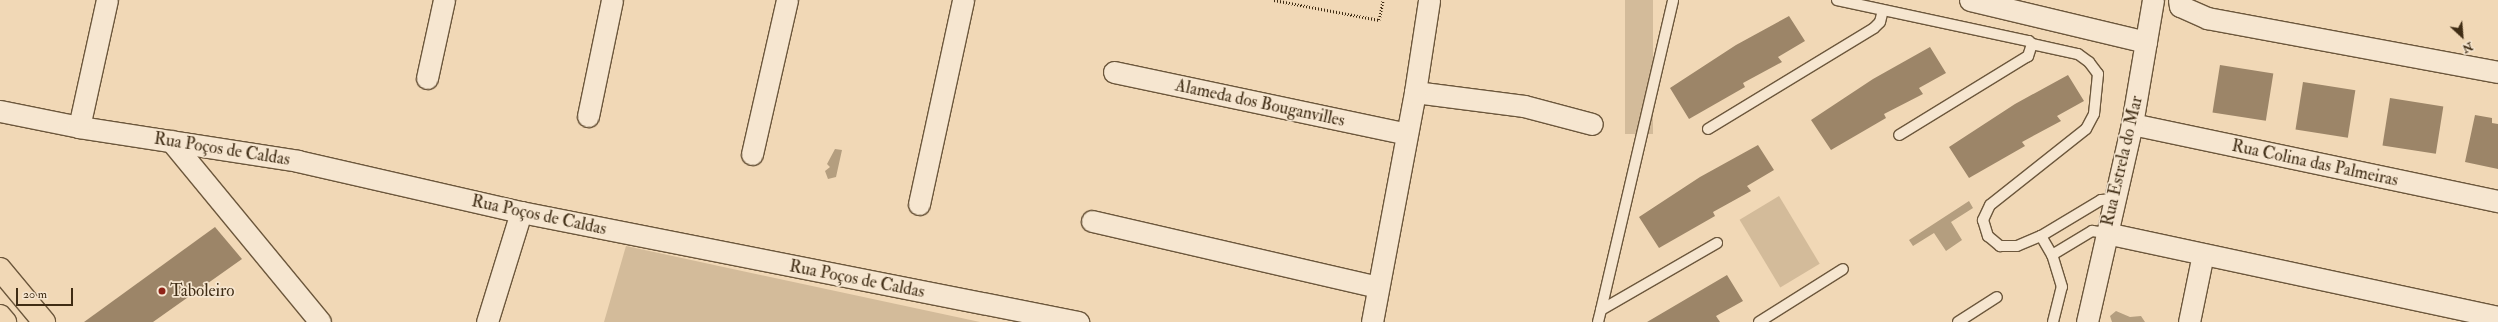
<!DOCTYPE html>
<html>
<head>
<meta charset="utf-8">
<style>
	body { margin:0 }
	#map { position:relative; width:2498px; height:322px; overflow:hidden; background:#f1d8b6; font-family:"IM FELL Double Pica",serif }
	div>[style] { position:absolute }
	.green>* { inset:0; background:#d3bb9a; transform-origin:0 0 }
	.water>* { inset:0; background:#b49e7f }
	.building>* { inset:0; background:#9c8568; transform-origin:0 0 }
	.path>* { height:2.5px; margin-top:-1.25px; transform-origin:0; background:repeating-linear-gradient(90deg,#3f2c14 0 1px,transparent 0 3px) }
	.roads { filter:drop-shadow(1px 0 #6c573c) drop-shadow(-1px 0 #6c573c) drop-shadow(0 1px #6c573c) drop-shadow(0 -1px #6c573c) }
	.service>* { height:10px; margin:-5px; padding:0 5px; transform-origin:5px; border-radius:5px; background:#f6e6d0 }
	.minor>* { height:21px; margin:-10.5px; padding:0 10.5px; transform-origin:10.5px; border-radius:10.5px; background:#f6e6d0 }
	.primary>* { height:22px; margin:-11px; padding:0 11px; transform-origin:11px; border-radius:11px; background:#f1d8b6 }
	.dots>* { width:11px; height:11px; translate:-50% -50%; box-sizing:border-box; border:2px solid #f6e6d0; border-radius:50% }
	span { translate:-50% -50%; white-space:nowrap; text-align:center; line-height:1.15; -webkit-text-stroke:3.5px #f6e6d0; paint-order:stroke }
	.street-label { font-size:17px; color:#3f2c14 }
	.poi-label { font-size:17px; color:#3f2c14 }
	.left { translate:0 -50%; text-align:left }
	.north { position:absolute; left:2442px; top:16px; width:40px; height:40px; -webkit-text-stroke:3px #f6e6d0; paint-order:stroke; rotate:154deg; font-size:11px; font-weight:700; line-height:16px; text-align:center; color:#3f2c14 }
	.north::after { content:''; display:block; margin:auto; width:14px; height:18px; background:#3f2c14; clip-path:polygon(50% 0,100% 100%,50% 72%,0 100%) }
	.scale { position:absolute; left:16px; top:288px; width:57px; height:18px; box-sizing:border-box; border:2px solid #3f2c14; border-top:0; padding-left:5px; font-size:12px; line-height:14px; white-space:nowrap; color:#3f2c14; -webkit-text-stroke:3px #f6e6d0; paint-order:stroke }
</style>
</head>
<body>
<div id="map">
	<div class="green">
		<div style="left:1625px;top:0;width:28px;height:134px"></div>
		<div style="left:1779px;top:196px;width:79px;height:46px;rotate:59deg"></div>
		<div style="clip-path:polygon(626px 246px,980px 322px,604px 322px)"></div>
	</div>
	<div class="water">
		<div style="clip-path:polygon(835px 149px,842px 150px,836px 177px,828px 179px,825px 171px,830px 167px,827px 164px)"></div>
		<div style="clip-path:polygon(1969px 201px,1973px 208px,1951px 222px,1962px 240px,1946px 251px,1934px 233px,1913px 246px,1909px 240px)"></div>
		<div style="clip-path:polygon(2116px 311px,2130px 317px,2141px 316px,2145px 322px,2112px 322px,2110px 316px)"></div>
	</div>
	<div class="building">
		<div style="clip-path:polygon(1789px 16px,1805px 41px,1778px 57px,1782px 62px,1743px 83px,1745px 87px,1689px 119px,1670px 88px,1736px 45px)"></div>
		<div style="clip-path:polygon(1930px 47px,1946px 73px,1919px 88px,1923px 94px,1884px 114px,1886px 118px,1831px 150px,1811px 120px,1873px 79px)"></div>
		<div style="left:2220px;top:65px;width:54px;height:48px;rotate:9deg"></div>
		<div style="clip-path:polygon(2068px 75px,2084px 101px,2057px 116px,2061px 121px,2022px 142px,2025px 146px,1969px 178px,1949px 147px,2015px 104px)"></div>
		<div style="left:2303px;top:82px;width:53px;height:48px;rotate:9deg"></div>
		<div style="left:2390px;top:98px;width:54px;height:48px;rotate:9deg"></div>
		<div style="clip-path:polygon(2475px 115px,2492px 118px,2492px 123px,2498px 124px,2498px 169px,2465px 162px)"></div>
		<div style="clip-path:polygon(1758px 145px,1774px 170px,1747px 186px,1751px 191px,1713px 212px,1715px 216px,1659px 248px,1639px 217px,1700px 177px)"></div>
		<div style="clip-path:polygon(215px 227px,242px 259px,153px 322px,84px 322px)"></div>
		<div style="clip-path:polygon(1727px 275px,1743px 301px,1716px 316px,1720px 322px,1647px 322px)"></div>
	</div>
	<div class="path">
		<div style="left:1274px;top:0;width:107px;rotate:10.8deg"></div>
		<div style="left:1379px;top:20px;width:20px;rotate:-79deg"></div>
	</div>
	<div class="roads">
		<div class="service">
			<div style="left:1837px;top:0;width:196px;rotate:12.1deg"></div>
			<div style="left:2029px;top:41px;width:4px;rotate:45deg"></div>
			<div style="left:2032px;top:44px;width:13px;rotate:108deg"></div>
			<div style="left:2028px;top:56px;width:151px;rotate:148.5deg"></div>
			<div style="left:2032px;top:44px;width:47px;rotate:12.3deg"></div>
			<div style="left:2078px;top:54px;width:14px;rotate:36deg"></div>
			<div style="left:2089px;top:62px;width:15px;rotate:53deg"></div>
			<div style="left:2098px;top:74px;width:40px;rotate:95.7deg"></div>
			<div style="left:2094px;top:114px;width:17px;rotate:118deg"></div>
			<div style="left:2086px;top:129px;width:122px;rotate:141.6deg"></div>
			<div style="left:1990px;top:205px;width:17px;rotate:115deg"></div>
			<div style="left:1983px;top:220px;width:17px;rotate:73deg"></div>
			<div style="left:1988px;top:236px;width:16px;rotate:40deg"></div>
			<div style="left:2000px;top:246px;width:17px"></div>
			<div style="left:2017px;top:246px;width:26px;rotate:-23deg"></div>
			<div style="left:1708px;top:129px;width:194px;rotate:-31.3deg"></div>
			<div style="left:1874px;top:28px;width:8px;rotate:-45deg"></div>
			<div style="left:1880px;top:22px;width:12px;rotate:-76deg"></div>
			<div style="left:2052px;top:255px;width:47px;rotate:-31deg"></div>
			<div style="left:2092px;top:231px;width:14px;rotate:8deg"></div>
			<div style="left:1601px;top:310px;width:318px;rotate:-76.9deg"></div>
			<div style="left:1598px;top:322px;width:12px;rotate:-76deg"></div>
			<div style="left:1601px;top:310px;width:134px;rotate:-30deg"></div>
			<div style="left:1759px;top:322px;width:99px;rotate:-32.2deg"></div>
			<div style="left:1958px;top:322px;width:46px;rotate:-32.7deg"></div>
			<div style="left:2053px;top:322px;width:36px;rotate:-76deg"></div>
			<div style="left:2062px;top:287px;width:34px;rotate:-107deg"></div>
			<div style="left:2052px;top:255px;width:22px;rotate:-120deg"></div>
			<div style="left:2041px;top:236px;width:70px;rotate:-31deg"></div>
			<div style="left:2101px;top:200px;width:14px;rotate:-4deg"></div>
		</div>
		<div class="minor">
			<div style="left:1970px;top:0;width:181px;rotate:13.4deg"></div>
			<div style="left:2179px;top:0;width:6px;rotate:81deg"></div>
			<div style="left:2180px;top:6px;width:30px;rotate:24deg"></div>
			<div style="left:2207px;top:18px;width:296px;rotate:10.5deg"></div>
			<div style="left:1114px;top:72px;width:299px;rotate:11.9deg"></div>
			<div style="left:427px;top:78px;width:80px;rotate:-77.7deg"></div>
			<div style="left:1415px;top:92px;width:110px;rotate:7.3deg"></div>
			<div style="left:1524px;top:106px;width:70px;rotate:14.8deg"></div>
			<div style="left:0;top:111px;width:81px;rotate:11.4deg"></div>
			<div style="left:79px;top:127px;width:222px;rotate:8.8deg"></div>
			<div style="left:298px;top:161px;width:229px;rotate:12.9deg"></div>
			<div style="left:521px;top:212px;width:568px;rotate:11.17deg"></div>
			<div style="left:588px;top:116px;width:118px;rotate:-78.3deg"></div>
			<div style="left:2132px;top:124px;width:374px;rotate:11.9deg"></div>
			<div style="left:79px;top:127px;width:130px;rotate:-77.6deg"></div>
			<div style="left:171px;top:141px;width:234px;rotate:50.5deg"></div>
			<div style="left:752px;top:154px;width:158px;rotate:-77.2deg"></div>
			<div style="left:919px;top:204px;width:209px;rotate:-77.8deg"></div>
			<div style="left:1092px;top:221px;width:293px;rotate:13deg"></div>
			<div style="left:2106px;top:233px;width:401px;rotate:12.1deg"></div>
			<div style="left:487px;top:322px;width:115px;rotate:-72.8deg"></div>
			<div style="left:1372px;top:322px;width:234px;rotate:-79.4deg"></div>
			<div style="left:1415px;top:92px;width:93px;rotate:-81.3deg"></div>
			<div style="left:2087px;top:322px;width:203px;rotate:-77.2deg"></div>
			<div style="left:2132px;top:124px;width:126px;rotate:-80.4deg"></div>
			<div style="left:2189px;top:322px;width:69px;rotate:-78.4deg"></div>
		</div>
		<div class="primary">
			<div style="left:0;top:269px;width:69px;rotate:50.3deg"></div>
			<div style="left:0;top:316px;width:8px;rotate:50deg"></div>
		</div>
	</div>
	<div class="dots">
		<div style="left:162px;top:291px;background:#8f2418"></div>
	</div>
	<div class="street-label">
		<span style="left:1260px;top:103px;rotate:12deg">Alameda dos Bouganvilles</span>
		<span style="left:222px;top:149px;rotate:9deg">Rua Poços de Caldas</span>
		<span style="left:2122px;top:161px;rotate:-77deg">Rua Estrela do Mar</span>
		<span style="left:2315px;top:163px;rotate:12deg">Rua Colina das Palmeiras</span>
		<span style="left:539px;top:215px;rotate:12deg">Rua Poços de Caldas</span>
		<span style="left:857px;top:279px;rotate:11deg">Rua Poços de Caldas</span>
	</div>
	<div class="poi-label">
		<span class="left" style="left:170px;top:291px">Taboleiro</span>
	</div>
	<div class="north">N</div>
	<div class="scale">20 m</div>
</div>
</body>
</html>
